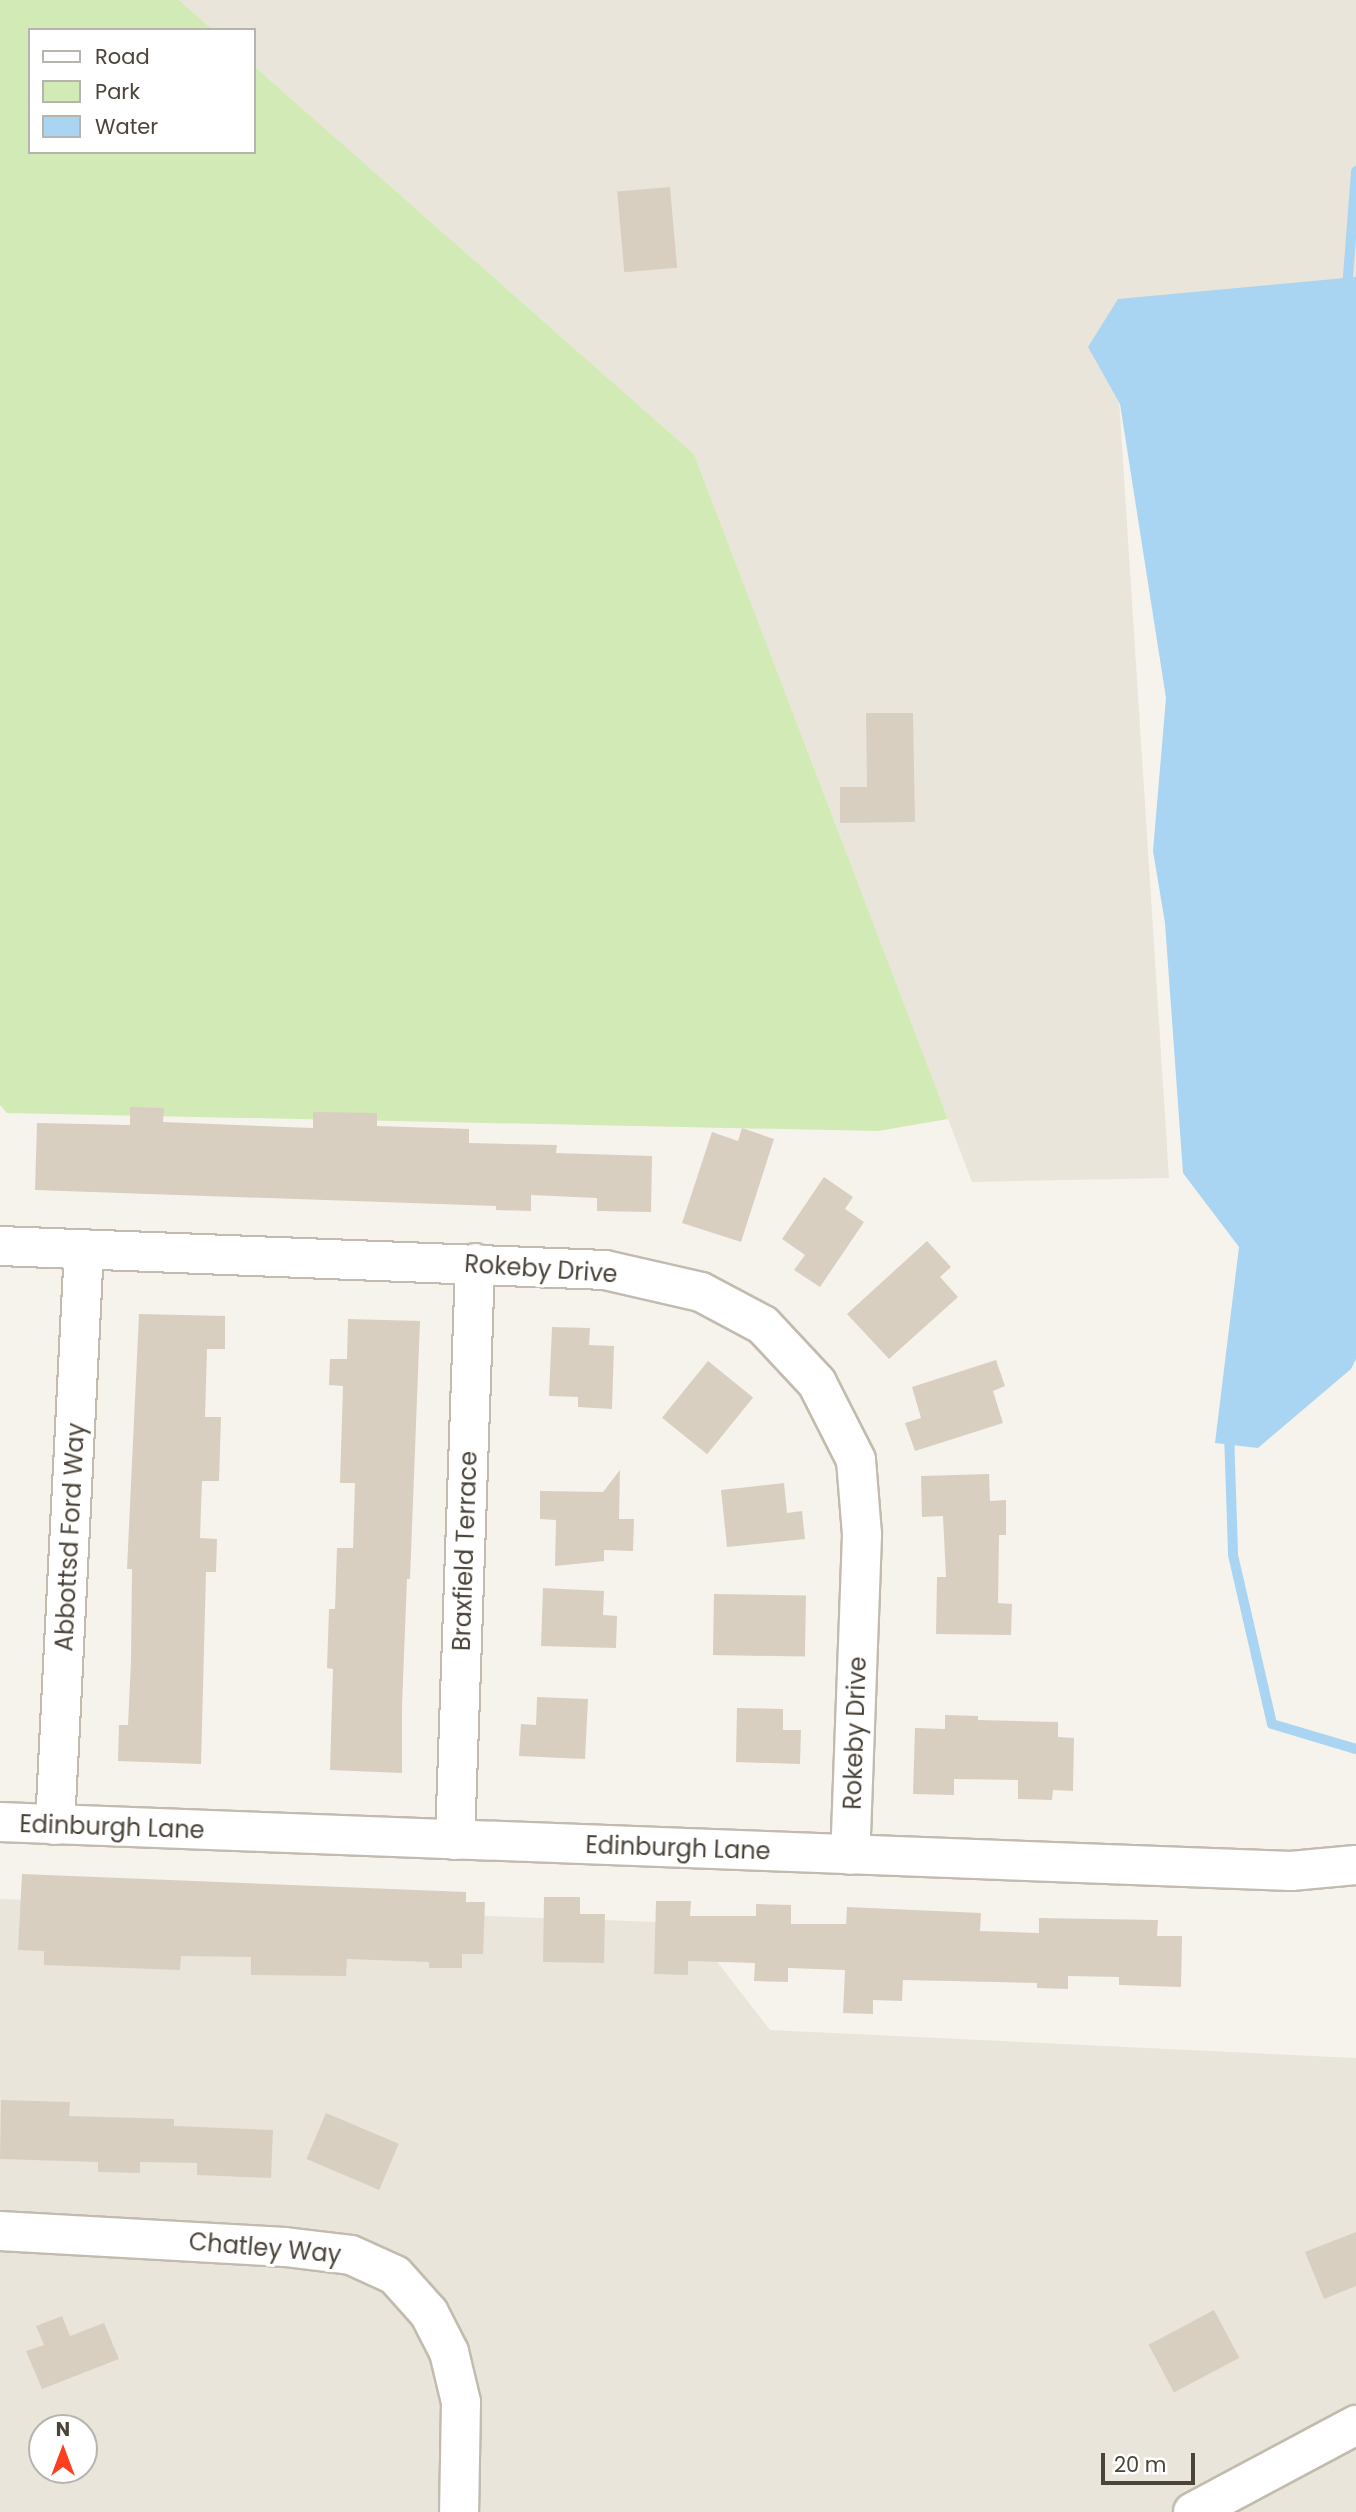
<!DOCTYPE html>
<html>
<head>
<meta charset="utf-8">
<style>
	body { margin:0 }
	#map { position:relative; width:1356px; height:2512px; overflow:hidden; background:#f6f3ec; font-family:Poppins,sans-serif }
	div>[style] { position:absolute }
	.residential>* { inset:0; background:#eae5da }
	.green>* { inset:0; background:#d2eab5 }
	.water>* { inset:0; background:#a9d4f2 }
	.stream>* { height:10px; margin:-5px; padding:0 5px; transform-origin:5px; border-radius:5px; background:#a9d4f2 }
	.building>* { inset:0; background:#d8cfc1; transform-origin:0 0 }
	.roads { filter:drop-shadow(2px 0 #c2bbae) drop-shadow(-2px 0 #c2bbae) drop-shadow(0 2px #c2bbae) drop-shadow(0 -2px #c2bbae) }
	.minor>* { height:38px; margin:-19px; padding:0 19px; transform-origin:19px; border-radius:19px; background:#fff }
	span { translate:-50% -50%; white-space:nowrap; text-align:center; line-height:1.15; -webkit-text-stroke:6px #fff; paint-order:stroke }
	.street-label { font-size:24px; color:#4b4439 }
	.legend { position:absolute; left:28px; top:28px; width:228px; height:126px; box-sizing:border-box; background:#fff; border:2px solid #b7b4b0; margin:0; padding:9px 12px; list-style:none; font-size:21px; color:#4b4439 }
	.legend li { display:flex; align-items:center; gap:14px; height:35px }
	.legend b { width:35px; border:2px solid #b7b4b0 }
	.north { position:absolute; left:28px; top:2414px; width:70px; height:70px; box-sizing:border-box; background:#fff; border:2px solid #b7b4b0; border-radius:50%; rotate:0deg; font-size:19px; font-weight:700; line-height:28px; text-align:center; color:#4b4439 }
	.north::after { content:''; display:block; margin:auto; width:24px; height:32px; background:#fc3f1d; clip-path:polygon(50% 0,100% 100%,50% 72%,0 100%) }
	.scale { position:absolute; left:1101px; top:2453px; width:94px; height:32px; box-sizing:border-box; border:4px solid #4b4439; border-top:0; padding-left:9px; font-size:21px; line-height:24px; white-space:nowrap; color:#4b4439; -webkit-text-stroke:5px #fff; paint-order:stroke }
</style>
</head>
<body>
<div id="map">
	<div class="residential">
		<div style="clip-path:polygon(179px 0,1356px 0,1356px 355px,1117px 368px,1169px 1178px,972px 1182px,694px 454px,254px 66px,254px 30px,213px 30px)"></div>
		<div style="clip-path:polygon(evenodd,0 1899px,687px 1923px,770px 2030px,1356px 2058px,1356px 2512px,0 2512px,0 1899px,42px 2428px,84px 2428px,84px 2470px,42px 2470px,42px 2428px)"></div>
	</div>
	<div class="green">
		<div style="clip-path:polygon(0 0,179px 0,213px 30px,30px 30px,30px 152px,254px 152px,254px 66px,694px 454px,948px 1119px,878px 1131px,7px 1113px,0 1105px)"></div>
	</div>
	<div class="water">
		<div style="clip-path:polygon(1356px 277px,1356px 1359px,1351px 1369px,1258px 1448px,1215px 1443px,1239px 1247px,1183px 1173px,1165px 923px,1153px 851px,1166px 698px,1120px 404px,1088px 347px,1118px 299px)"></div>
	</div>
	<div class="stream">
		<div style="left:1347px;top:289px;width:118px;rotate:-85.6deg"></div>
		<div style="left:1229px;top:1432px;width:123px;rotate:88.1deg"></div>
		<div style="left:1233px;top:1555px;width:173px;rotate:77deg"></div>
		<div style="left:1272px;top:1724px;width:88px;rotate:16.6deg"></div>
	</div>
	<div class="building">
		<div style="left:670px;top:187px;width:81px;height:53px;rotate:85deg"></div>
		<div style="clip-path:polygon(866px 713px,913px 713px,915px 822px,840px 823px,840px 787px,867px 787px)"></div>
		<div style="clip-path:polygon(130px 1107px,164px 1108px,163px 1122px,313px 1128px,313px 1112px,377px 1113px,377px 1126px,469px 1129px,469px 1143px,557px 1145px,556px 1153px,652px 1156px,651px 1212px,597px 1211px,597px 1198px,531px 1195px,531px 1211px,496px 1210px,496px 1206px,35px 1190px,37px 1123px,130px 1125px)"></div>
		<div style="clip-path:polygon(742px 1128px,774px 1139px,741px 1242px,682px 1223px,712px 1132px,738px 1141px)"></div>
		<div style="clip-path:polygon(824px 1177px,853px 1197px,845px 1209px,864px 1222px,820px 1287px,794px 1270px,805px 1255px,782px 1239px)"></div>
		<div style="clip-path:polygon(927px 1241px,951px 1267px,940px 1277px,958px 1297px,889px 1359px,847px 1314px)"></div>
		<div style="clip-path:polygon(139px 1314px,225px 1316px,225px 1349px,207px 1349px,205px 1417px,221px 1417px,219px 1481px,202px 1481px,200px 1538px,217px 1539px,216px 1572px,206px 1572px,201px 1764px,118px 1761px,119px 1725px,128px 1725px,131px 1661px,132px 1569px,127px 1569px)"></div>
		<div style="clip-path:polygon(348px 1319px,420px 1321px,410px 1579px,407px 1579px,402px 1706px,402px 1773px,330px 1770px,333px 1669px,327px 1668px,329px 1609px,335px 1609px,337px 1548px,353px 1548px,355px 1483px,340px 1483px,343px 1386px,329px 1385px,330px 1359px,347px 1359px)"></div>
		<div style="clip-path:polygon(552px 1327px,590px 1328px,589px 1345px,614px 1346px,612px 1409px,578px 1407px,578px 1397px,549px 1396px)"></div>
		<div style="clip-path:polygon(996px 1360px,1005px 1386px,993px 1391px,1003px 1423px,915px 1451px,905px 1423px,921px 1418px,912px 1387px)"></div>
		<div style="left:708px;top:1361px;width:58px;height:73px;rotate:39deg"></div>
		<div style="clip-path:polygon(620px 1470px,619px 1519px,634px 1519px,633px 1551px,604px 1550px,604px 1561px,555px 1566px,556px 1520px,540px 1519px,540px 1491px,603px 1492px)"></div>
		<div style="clip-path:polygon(989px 1474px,990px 1501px,1006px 1500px,1006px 1535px,999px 1535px,998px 1603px,1012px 1604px,1011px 1635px,936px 1634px,937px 1577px,946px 1577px,943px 1516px,922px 1517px,921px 1476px)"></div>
		<div style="clip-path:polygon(784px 1483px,787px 1513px,802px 1511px,805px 1539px,727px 1547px,721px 1490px)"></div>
		<div style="clip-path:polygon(543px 1588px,604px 1591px,603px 1615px,617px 1616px,616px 1648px,541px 1646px)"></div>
		<div style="left:714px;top:1594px;width:92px;height:61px;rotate:1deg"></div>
		<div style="clip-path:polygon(537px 1697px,588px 1699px,585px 1759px,519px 1756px,521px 1724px,536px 1725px)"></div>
		<div style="clip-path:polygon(737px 1708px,783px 1709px,783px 1730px,801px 1730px,800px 1764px,736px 1762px)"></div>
		<div style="clip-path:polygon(945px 1715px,978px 1716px,978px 1720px,1058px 1722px,1058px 1737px,1074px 1738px,1073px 1791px,1053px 1790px,1052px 1800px,1018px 1799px,1018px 1780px,954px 1779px,954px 1795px,913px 1794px,915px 1728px,945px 1729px)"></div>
		<div style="clip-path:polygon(22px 1874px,466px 1892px,466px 1902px,485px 1902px,483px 1954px,462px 1954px,462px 1968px,429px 1968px,429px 1962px,347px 1959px,346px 1976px,251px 1975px,251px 1957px,181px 1956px,180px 1970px,44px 1965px,44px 1951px,18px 1950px)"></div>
		<div style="clip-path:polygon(544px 1897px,580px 1897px,580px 1914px,605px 1914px,604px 1963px,543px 1962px)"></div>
		<div style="clip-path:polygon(656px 1901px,691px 1901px,690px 1916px,756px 1916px,756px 1904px,791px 1905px,791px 1924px,846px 1924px,847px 1907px,981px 1913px,980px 1931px,1039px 1933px,1039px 1918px,1158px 1920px,1157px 1936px,1182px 1936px,1181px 1987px,1119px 1985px,1119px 1977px,1068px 1976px,1068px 1989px,1037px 1988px,1037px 1983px,903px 1980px,902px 2001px,873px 2000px,873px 2014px,843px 2013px,845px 1970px,788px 1968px,788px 1982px,754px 1981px,755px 1963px,688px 1961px,688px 1975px,654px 1974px)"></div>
		<div style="clip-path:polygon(1px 2100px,70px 2102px,69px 2116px,174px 2119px,174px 2126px,273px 2130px,271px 2178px,197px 2175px,197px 2163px,140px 2162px,140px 2173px,98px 2172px,98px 2162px,0 2159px)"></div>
		<div style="left:326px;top:2113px;width:79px;height:50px;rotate:23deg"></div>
		<div style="clip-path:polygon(1356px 2232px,1356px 2286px,1324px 2299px,1305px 2252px)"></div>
		<div style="left:1214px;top:2310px;width:54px;height:74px;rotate:62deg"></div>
		<div style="clip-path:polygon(62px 2316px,70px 2336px,104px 2323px,119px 2359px,42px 2389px,26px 2351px,44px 2345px,36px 2326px)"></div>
	</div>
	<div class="roads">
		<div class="minor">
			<div style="left:0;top:1246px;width:605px;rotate:2.27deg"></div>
			<div style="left:605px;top:1270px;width:98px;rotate:12.9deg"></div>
			<div style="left:701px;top:1292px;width:70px;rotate:28deg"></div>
			<div style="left:763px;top:1325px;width:79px;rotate:47deg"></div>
			<div style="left:817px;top:1383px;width:86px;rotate:63.1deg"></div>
			<div style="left:856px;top:1460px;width:75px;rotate:85.4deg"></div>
			<div style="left:862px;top:1535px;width:320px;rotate:92.1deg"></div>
			<div style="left:0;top:1822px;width:1292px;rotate:2.17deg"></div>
			<div style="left:1291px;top:1871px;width:65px;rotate:-5.3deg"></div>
			<div style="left:55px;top:1825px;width:577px;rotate:-87.12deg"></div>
			<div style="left:455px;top:1840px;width:577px;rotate:-88.01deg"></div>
			<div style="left:0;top:2231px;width:285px;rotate:3.2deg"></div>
			<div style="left:285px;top:2247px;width:66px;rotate:6.9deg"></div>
			<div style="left:351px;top:2255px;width:48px;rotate:24.4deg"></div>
			<div style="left:395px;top:2275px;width:51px;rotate:48.2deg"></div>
			<div style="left:429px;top:2313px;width:44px;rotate:62.9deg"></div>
			<div style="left:449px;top:2352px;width:51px;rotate:76.5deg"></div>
			<div style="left:461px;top:2402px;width:110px;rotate:91deg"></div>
			<div style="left:1193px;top:2512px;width:185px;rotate:-28.1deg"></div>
		</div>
	</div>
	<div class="street-label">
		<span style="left:541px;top:1269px;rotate:4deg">Rokeby Drive</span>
		<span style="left:70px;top:1537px;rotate:-87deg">Abbottsd Ford Way</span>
		<span style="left:465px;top:1551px;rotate:-88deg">Braxfield Terrace</span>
		<span style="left:855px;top:1733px;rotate:-88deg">Rokeby Drive</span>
		<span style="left:112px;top:1827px;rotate:2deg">Edinburgh Lane</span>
		<span style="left:678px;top:1848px;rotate:2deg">Edinburgh Lane</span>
		<span style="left:265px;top:2248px;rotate:5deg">Chatley Way</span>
	</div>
	<ul class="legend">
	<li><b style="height:9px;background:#fff"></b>Road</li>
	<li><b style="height:19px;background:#d2eab5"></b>Park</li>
	<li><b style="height:19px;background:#a9d4f2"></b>Water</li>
	</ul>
	<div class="north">N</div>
	<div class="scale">20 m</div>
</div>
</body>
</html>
